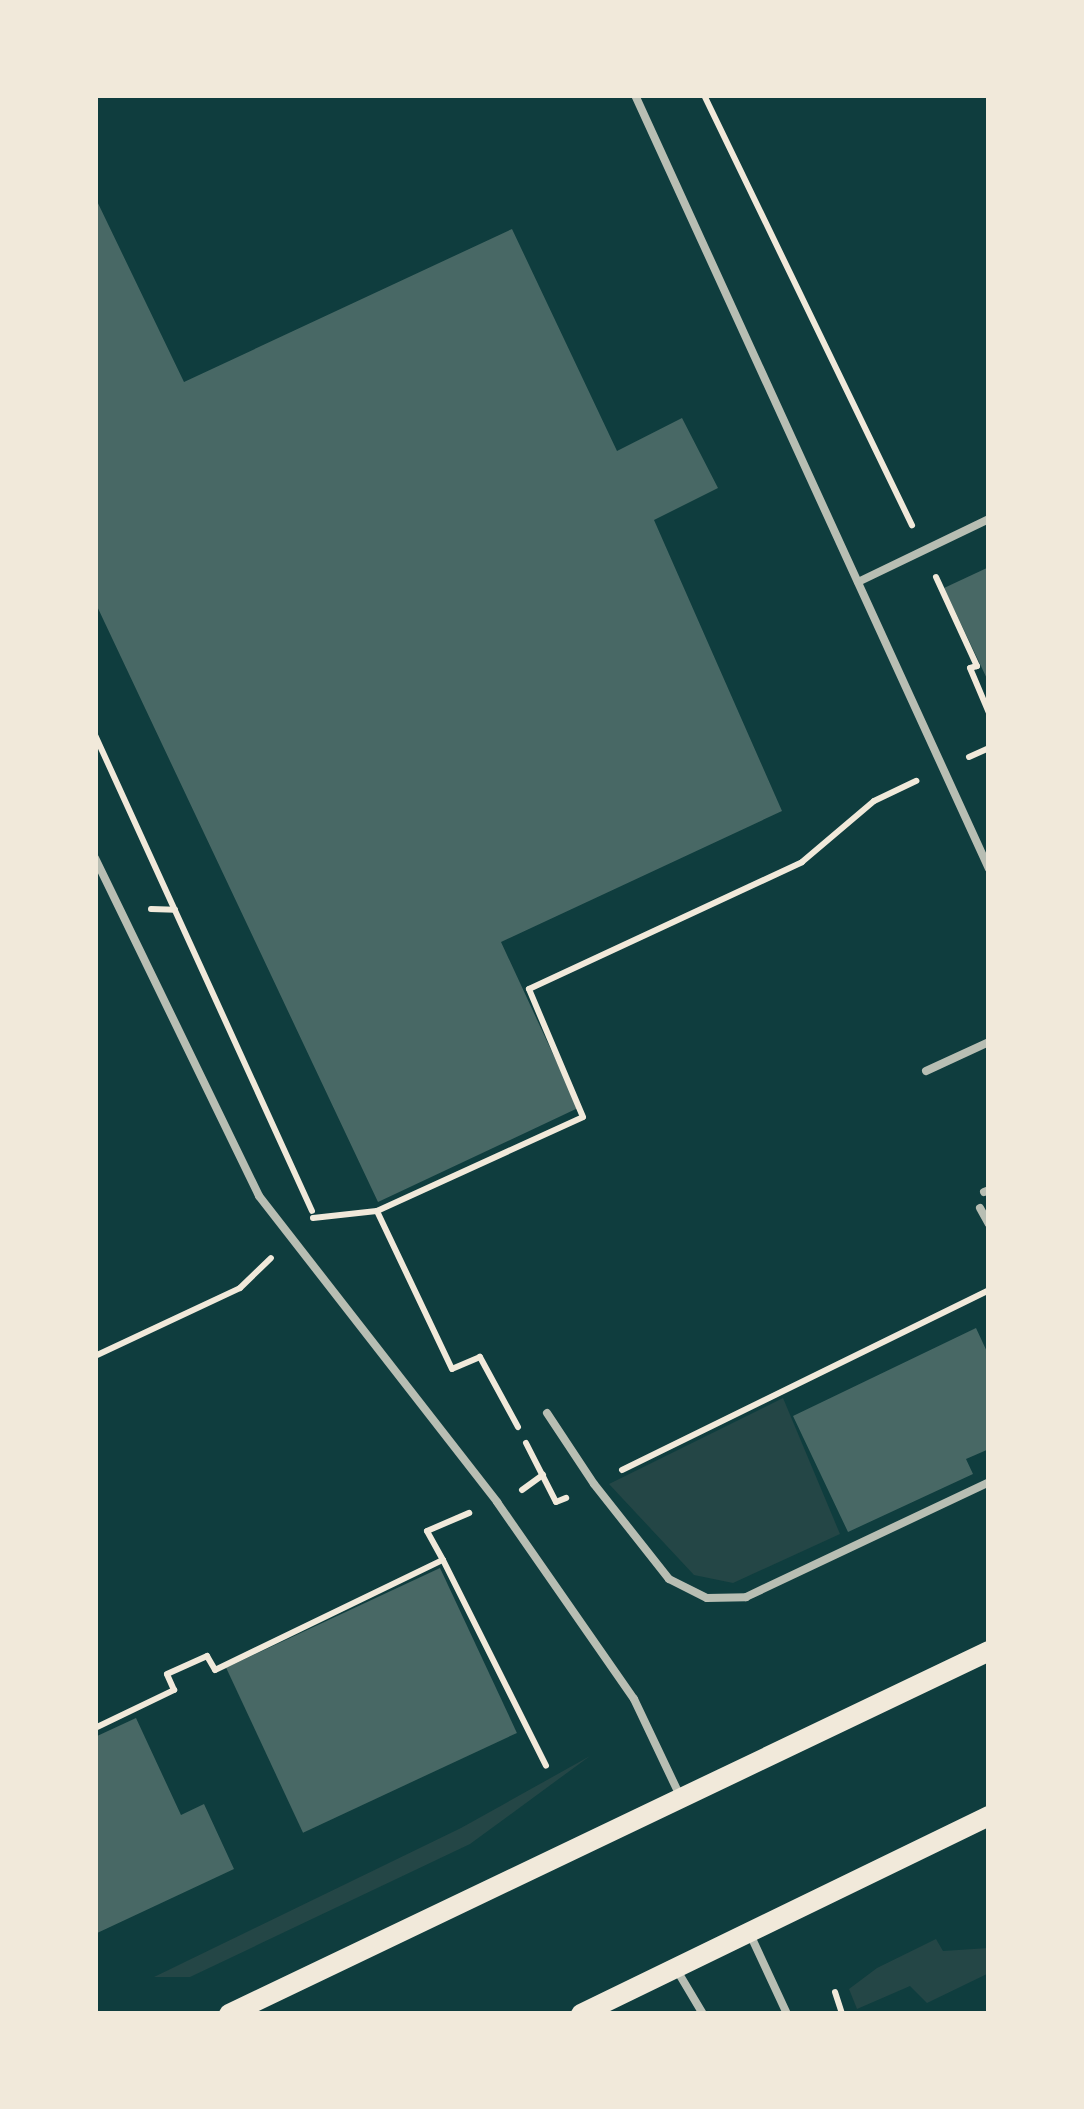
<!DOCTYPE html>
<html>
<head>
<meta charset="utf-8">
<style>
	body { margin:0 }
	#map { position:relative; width:1084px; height:2109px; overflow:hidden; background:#0f3d3e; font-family:"Sofia Sans Condensed",sans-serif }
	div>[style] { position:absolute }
	.green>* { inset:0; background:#244646 }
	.building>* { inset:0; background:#486865; transform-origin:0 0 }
	.path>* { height:6px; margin:-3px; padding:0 3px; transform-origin:3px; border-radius:3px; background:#f1e9da }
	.service>* { height:8px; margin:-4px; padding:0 4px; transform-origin:4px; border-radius:4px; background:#b8beb3 }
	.secondary>* { height:20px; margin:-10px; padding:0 10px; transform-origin:10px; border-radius:10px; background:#f1e9da }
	span { translate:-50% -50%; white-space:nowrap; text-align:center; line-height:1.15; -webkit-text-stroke:10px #f1e9da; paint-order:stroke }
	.frame { position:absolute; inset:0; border:98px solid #f1e9da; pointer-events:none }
</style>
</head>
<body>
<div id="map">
	<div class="green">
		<div style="clip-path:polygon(783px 1398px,840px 1534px,733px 1583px,694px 1575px,609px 1484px)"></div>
		<div style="clip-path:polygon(590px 1756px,470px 1844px,190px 1977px,154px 1977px,461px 1828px)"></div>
		<div style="clip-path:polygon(936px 1939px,943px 1951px,989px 1948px,989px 1973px,927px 2003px,910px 1986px,857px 2009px,849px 1989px,877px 1968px)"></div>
	</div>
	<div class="building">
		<div style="clip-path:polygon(95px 197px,184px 382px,512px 229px,617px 451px,682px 418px,718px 488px,654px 520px,782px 811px,501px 942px,578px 1108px,378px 1202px,95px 602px)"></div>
		<div style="clip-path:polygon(989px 567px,989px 683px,944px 588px)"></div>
		<div style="clip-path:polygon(976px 1328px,989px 1356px,989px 1449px,966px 1459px,973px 1474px,848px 1532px,793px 1416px)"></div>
		<div style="left:440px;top:1568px;width:182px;height:236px;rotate:65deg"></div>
		<div style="clip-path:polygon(136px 1718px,181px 1815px,204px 1804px,234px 1869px,95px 1934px,95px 1737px)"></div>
	</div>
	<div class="path">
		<div style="left:704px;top:95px;width:478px;rotate:64.2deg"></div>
		<div style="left:936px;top:577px;width:98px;rotate:65.3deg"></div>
		<div style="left:977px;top:666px;width:7px;rotate:164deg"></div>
		<div style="left:970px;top:668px;width:49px;rotate:67.1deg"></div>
		<div style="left:95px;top:735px;width:523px;rotate:65.49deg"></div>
		<div style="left:969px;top:757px;width:22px;rotate:-24deg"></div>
		<div style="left:151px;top:909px;width:24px;rotate:2deg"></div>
		<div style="left:313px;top:1218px;width:64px;rotate:-6.2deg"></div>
		<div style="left:95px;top:1356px;width:160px;rotate:-25.1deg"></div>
		<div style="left:240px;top:1288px;width:43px;rotate:-44.1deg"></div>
		<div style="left:518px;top:1427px;width:80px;rotate:-118.5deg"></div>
		<div style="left:480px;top:1357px;width:30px;rotate:157deg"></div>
		<div style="left:452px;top:1369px;width:175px;rotate:-115.4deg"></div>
		<div style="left:377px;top:1211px;width:226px;rotate:-24.5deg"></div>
		<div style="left:583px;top:1117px;width:139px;rotate:-112.9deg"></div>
		<div style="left:529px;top:989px;width:301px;rotate:-24.9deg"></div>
		<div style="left:802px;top:862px;width:94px;rotate:-40.3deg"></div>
		<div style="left:874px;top:801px;width:47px;rotate:-25.5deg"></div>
		<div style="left:526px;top:1443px;width:66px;rotate:63deg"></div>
		<div style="left:556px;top:1502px;width:11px;rotate:-22deg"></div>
		<div style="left:622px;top:1470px;width:409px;rotate:-26.1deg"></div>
		<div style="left:522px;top:1490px;width:26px;rotate:-36deg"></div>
		<div style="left:443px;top:1560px;width:33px;rotate:-119deg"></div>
		<div style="left:427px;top:1531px;width:46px;rotate:-23.2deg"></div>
		<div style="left:95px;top:1728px;width:88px;rotate:-25.7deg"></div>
		<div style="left:174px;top:1690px;width:17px;rotate:-114deg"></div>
		<div style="left:167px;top:1674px;width:44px;rotate:-24.2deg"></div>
		<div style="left:207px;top:1656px;width:16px;rotate:60deg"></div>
		<div style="left:215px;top:1670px;width:253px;rotate:-25.8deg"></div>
		<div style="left:443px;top:1560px;width:230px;rotate:63.4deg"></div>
		<div style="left:835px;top:1992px;width:23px;rotate:72deg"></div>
	</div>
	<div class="service">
		<div style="left:635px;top:95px;width:851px;rotate:65.42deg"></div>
		<div style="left:858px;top:582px;width:145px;rotate:-25.7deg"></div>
		<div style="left:95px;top:858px;width:376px;rotate:64.1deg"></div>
		<div style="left:259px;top:1196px;width:388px;rotate:52.1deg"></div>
		<div style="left:497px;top:1502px;width:240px;rotate:55.2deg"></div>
		<div style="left:634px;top:1699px;width:107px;rotate:64.6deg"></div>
		<div style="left:926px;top:1071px;width:69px;rotate:-24.7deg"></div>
		<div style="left:984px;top:1192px;width:5px;rotate:-22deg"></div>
		<div style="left:980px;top:1208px;width:18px;rotate:61deg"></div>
		<div style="left:547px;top:1413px;width:85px;rotate:56.5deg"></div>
		<div style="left:594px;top:1484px;width:121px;rotate:51.7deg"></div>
		<div style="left:669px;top:1579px;width:42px;rotate:26.6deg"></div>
		<div style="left:707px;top:1598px;width:39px;rotate:-1deg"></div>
		<div style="left:746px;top:1597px;width:269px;rotate:-25.3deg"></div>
		<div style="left:749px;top:1932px;width:90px;rotate:65.1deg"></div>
		<div style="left:678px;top:1972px;width:49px;rotate:59.2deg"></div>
	</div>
	<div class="secondary">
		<div style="left:229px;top:2014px;width:842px;rotate:-25.53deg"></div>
		<div style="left:581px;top:2014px;width:454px;rotate:-25.9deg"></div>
	</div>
	<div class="frame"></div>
</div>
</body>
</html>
